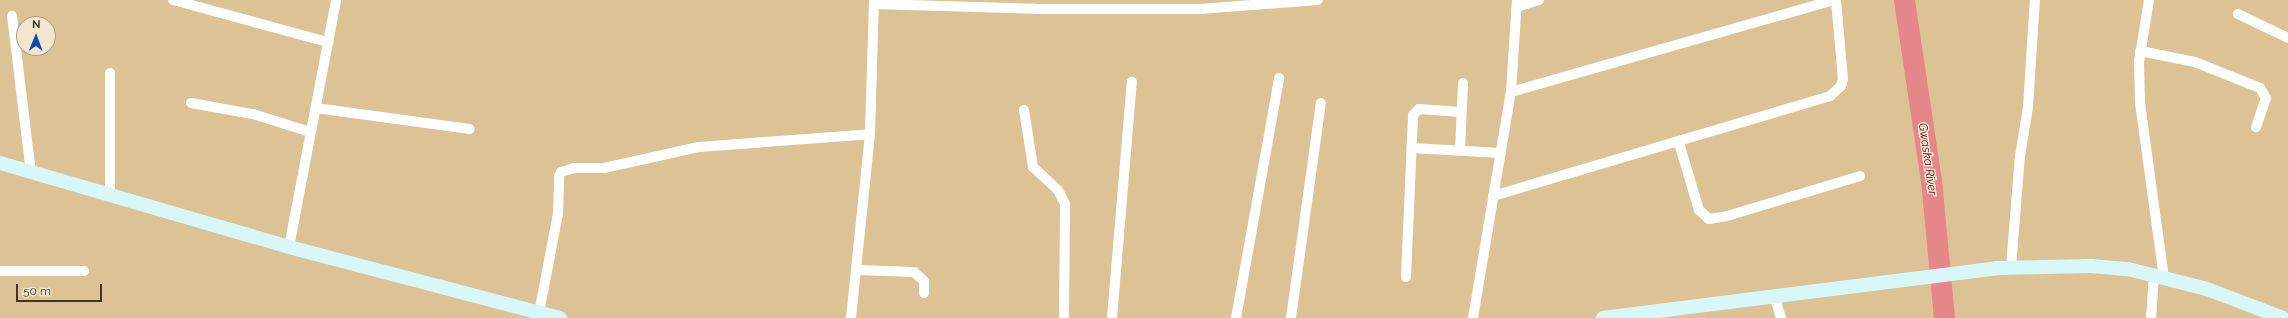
<!DOCTYPE html>
<html>
<head>
<meta charset="utf-8">
<style>
	body { margin:0 }
	#map { position:relative; width:2288px; height:318px; overflow:hidden; background:#ddc295; font-family:Raleway,sans-serif }
	div>[style] { position:absolute }
	.river>* { height:21px; margin:-10.5px; padding:0 10.5px; transform-origin:10.5px; border-radius:10.5px; background:#e58788 }
	.minor>* { height:10px; margin:-5px; padding:0 5px; transform-origin:5px; border-radius:5px; background:#fff }
	.secondary>* { height:14px; margin:-7px; padding:0 7px; transform-origin:7px; border-radius:7px; background:#d8f7f8 }
	span { translate:-50% -50%; white-space:nowrap; text-align:center; line-height:1.15; -webkit-text-stroke:3px #f3e5ce; paint-order:stroke }
	.water-label { font-size:12px; color:#5e0816; font-style:italic }
	.north { position:absolute; left:16px; top:16px; width:40px; height:40px; box-sizing:border-box; background:#f3e5ce; border:1px solid #ac9f8a; border-radius:50%; rotate:1deg; font-size:11px; font-weight:700; line-height:16px; text-align:center; color:#413623 }
	.north::after { content:''; display:block; margin:auto; width:14px; height:18px; background:#054db7; clip-path:polygon(50% 0,100% 100%,50% 72%,0 100%) }
	.scale { position:absolute; left:16px; top:284px; width:86px; height:18px; box-sizing:border-box; border:2px solid #413623; border-top:0; padding-left:5px; font-size:12px; line-height:14px; white-space:nowrap; color:#413623; -webkit-text-stroke:3px #f3e5ce; paint-order:stroke }
</style>
</head>
<body>
<div id="map">
	<div class="river">
		<div style="left:1904px;top:0;width:182px;rotate:81.5deg"></div>
		<div style="left:1931px;top:180px;width:139px;rotate:84.6deg"></div>
	</div>
	<div class="minor">
		<div style="left:173px;top:0;width:161px;rotate:15.2deg"></div>
		<div style="left:2149px;top:0;width:63px;rotate:99.2deg"></div>
		<div style="left:2139px;top:62px;width:41px;rotate:88.6deg"></div>
		<div style="left:2140px;top:103px;width:177px;rotate:82.2deg"></div>
		<div style="left:874px;top:4px;width:164px;rotate:1.7deg"></div>
		<div style="left:1038px;top:9px;width:162px"></div>
		<div style="left:1200px;top:9px;width:118px;rotate:-4.4deg"></div>
		<div style="left:1517px;top:7px;width:23px;rotate:-18deg"></div>
		<div style="left:2238px;top:14px;width:55px;rotate:25.6deg"></div>
		<div style="left:12px;top:16px;width:157px;rotate:83.1deg"></div>
		<div style="left:2140px;top:51px;width:56px;rotate:11.3deg"></div>
		<div style="left:2195px;top:62px;width:70px;rotate:21.8deg"></div>
		<div style="left:2260px;top:88px;width:12px;rotate:59deg"></div>
		<div style="left:2266px;top:98px;width:31px;rotate:109deg"></div>
		<div style="left:1511px;top:92px;width:336px;rotate:-15.9deg"></div>
		<div style="left:191px;top:103px;width:63px;rotate:10.1deg"></div>
		<div style="left:253px;top:114px;width:60px;rotate:17.5deg"></div>
		<div style="left:316px;top:108px;width:155px;rotate:7.8deg"></div>
		<div style="left:1024px;top:110px;width:58px;rotate:81deg"></div>
		<div style="left:1033px;top:167px;width:34px;rotate:43deg"></div>
		<div style="left:1058px;top:190px;width:16px;rotate:63deg"></div>
		<div style="left:1065px;top:204px;width:114px;rotate:90.5deg"></div>
		<div style="left:1679px;top:143px;width:70px;rotate:73.4deg"></div>
		<div style="left:1699px;top:210px;width:13px;rotate:42deg"></div>
		<div style="left:1709px;top:219px;width:18px;rotate:-9deg"></div>
		<div style="left:1727px;top:216px;width:139px;rotate:-16.7deg"></div>
		<div style="left:1411px;top:148px;width:90px;rotate:3.2deg"></div>
		<div style="left:1460px;top:150px;width:67px;rotate:-87.4deg"></div>
		<div style="left:110px;top:195px;width:122px;rotate:-90deg"></div>
		<div style="left:1493px;top:196px;width:352px;rotate:-16.5deg"></div>
		<div style="left:1830px;top:96px;width:15px;rotate:-42deg"></div>
		<div style="left:1841px;top:86px;width:7px;rotate:-74deg"></div>
		<div style="left:1843px;top:79px;width:79px;rotate:-95.1deg"></div>
		<div style="left:289px;top:247px;width:251px;rotate:-79.2deg"></div>
		<div style="left:2011px;top:267px;width:111px;rotate:-85.4deg"></div>
		<div style="left:2020px;top:156px;width:50px;rotate:-80.7deg"></div>
		<div style="left:2028px;top:107px;width:107px;rotate:-86.3deg"></div>
		<div style="left:857px;top:270px;width:57px;rotate:2deg"></div>
		<div style="left:914px;top:272px;width:13px;rotate:42deg"></div>
		<div style="left:924px;top:281px;width:12px;rotate:90deg"></div>
		<div style="left:0;top:271px;width:84px"></div>
		<div style="left:1406px;top:277px;width:162px;rotate:-87.5deg"></div>
		<div style="left:1413px;top:115px;width:8px;rotate:-45deg"></div>
		<div style="left:1419px;top:109px;width:42px;rotate:4.1deg"></div>
		<div style="left:1774px;top:295px;width:24px;rotate:73deg"></div>
		<div style="left:539px;top:313px;width:102px;rotate:-79.2deg"></div>
		<div style="left:558px;top:213px;width:37px;rotate:-88deg"></div>
		<div style="left:559px;top:176px;width:4px;rotate:-63deg"></div>
		<div style="left:561px;top:172px;width:14px;rotate:-17deg"></div>
		<div style="left:574px;top:168px;width:30px"></div>
		<div style="left:604px;top:168px;width:97px;rotate:-12.5deg"></div>
		<div style="left:699px;top:147px;width:171px;rotate:-4.3deg"></div>
		<div style="left:851px;top:318px;width:185px;rotate:-84.1deg"></div>
		<div style="left:870px;top:134px;width:134px;rotate:-88.3deg"></div>
		<div style="left:1112px;top:318px;width:237px;rotate:-85.2deg"></div>
		<div style="left:1236px;top:318px;width:244px;rotate:-79.8deg"></div>
		<div style="left:1291px;top:318px;width:217px;rotate:-82.1deg"></div>
		<div style="left:1473px;top:318px;width:229px;rotate:-80.5deg"></div>
		<div style="left:1511px;top:92px;width:92px;rotate:-86.3deg"></div>
		<div style="left:2151px;top:318px;width:43px;rotate:-86deg"></div>
	</div>
	<div class="secondary">
		<div style="left:0;top:163px;width:301px;rotate:16.2deg"></div>
		<div style="left:289px;top:247px;width:280px;rotate:14.7deg"></div>
		<div style="left:1603px;top:318px;width:397px;rotate:-7.2deg"></div>
		<div style="left:1997px;top:268px;width:94px;rotate:-1.2deg"></div>
		<div style="left:2091px;top:266px;width:37px;rotate:5deg"></div>
		<div style="left:2128px;top:269px;width:81px;rotate:14.2deg"></div>
		<div style="left:2207px;top:289px;width:81px;rotate:20.9deg"></div>
	</div>
	<div class="water-label">
		<span style="left:1927px;top:159px;rotate:82deg">Gwaska River</span>
	</div>
	<div class="north">N</div>
	<div class="scale">50 m</div>
</div>
</body>
</html>
